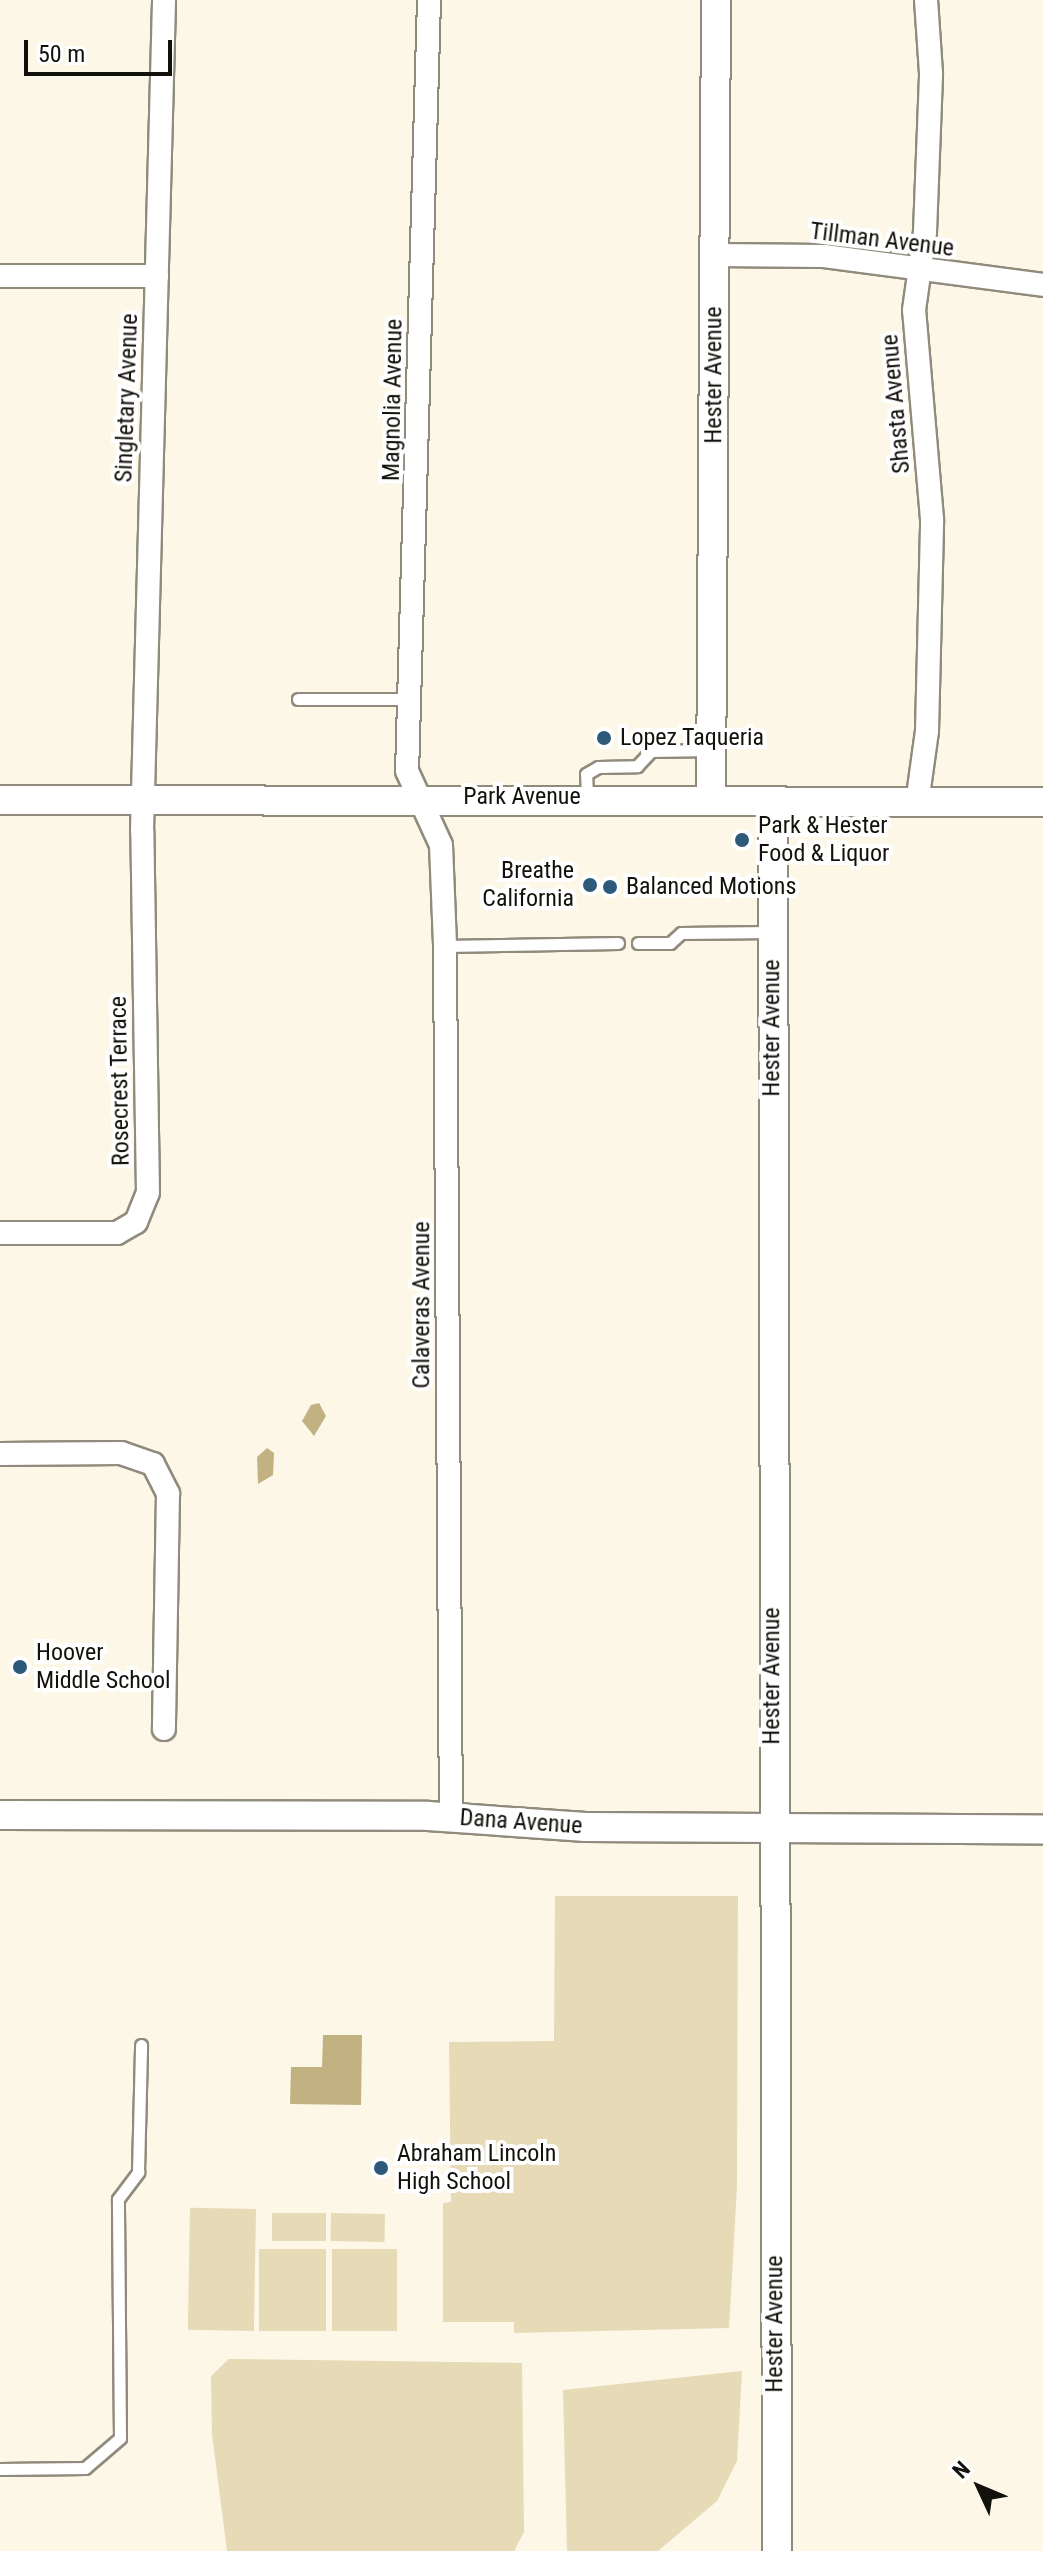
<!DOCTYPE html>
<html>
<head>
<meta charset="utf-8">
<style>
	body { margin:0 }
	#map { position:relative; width:1043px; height:2551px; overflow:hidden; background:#fcf7e7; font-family:"Roboto Condensed",sans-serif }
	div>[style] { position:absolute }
	.green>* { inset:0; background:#e6dab7; transform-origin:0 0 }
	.water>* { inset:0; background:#c3b281 }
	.roads { filter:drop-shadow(2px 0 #908b7d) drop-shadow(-2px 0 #908b7d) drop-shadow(0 2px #908b7d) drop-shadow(0 -2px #908b7d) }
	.service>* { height:11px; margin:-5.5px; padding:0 5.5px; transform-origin:5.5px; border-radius:5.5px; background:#fff }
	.minor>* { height:22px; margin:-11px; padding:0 11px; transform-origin:11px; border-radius:11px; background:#fff }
	.tertiary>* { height:28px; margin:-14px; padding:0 14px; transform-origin:14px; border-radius:14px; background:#fff }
	.dots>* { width:22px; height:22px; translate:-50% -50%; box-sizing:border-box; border:4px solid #fff; border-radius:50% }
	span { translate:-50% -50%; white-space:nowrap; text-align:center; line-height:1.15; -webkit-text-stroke:8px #fff; paint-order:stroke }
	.street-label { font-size:24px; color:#13110c }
	.poi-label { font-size:24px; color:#13110c }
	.left { translate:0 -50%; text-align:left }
	.right { translate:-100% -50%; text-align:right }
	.north { position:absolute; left:939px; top:2447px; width:80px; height:80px; -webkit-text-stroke:6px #fff; paint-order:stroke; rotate:314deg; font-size:22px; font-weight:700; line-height:32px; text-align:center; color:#13110c }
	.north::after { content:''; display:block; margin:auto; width:28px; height:36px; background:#13110c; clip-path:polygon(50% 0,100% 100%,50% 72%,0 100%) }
	.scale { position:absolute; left:24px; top:40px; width:148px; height:36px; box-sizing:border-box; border:4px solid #13110c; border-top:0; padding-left:10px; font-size:24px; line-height:28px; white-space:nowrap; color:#13110c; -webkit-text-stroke:6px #fff; paint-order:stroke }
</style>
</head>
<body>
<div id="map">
	<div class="green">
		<div style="clip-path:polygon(555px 1896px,738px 1896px,737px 2186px,729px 2328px,514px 2333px,514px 2322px,443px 2322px,443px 2203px,451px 2202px,449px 2042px,554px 2041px)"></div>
		<div style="left:256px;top:2209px;width:122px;height:66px;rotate:91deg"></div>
		<div style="left:272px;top:2213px;width:54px;height:28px"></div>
		<div style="left:331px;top:2213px;width:54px;height:28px;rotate:1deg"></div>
		<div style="left:259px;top:2249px;width:67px;height:82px"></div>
		<div style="left:332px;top:2249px;width:65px;height:82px"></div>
		<div style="clip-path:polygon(229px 2359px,522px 2363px,524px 2532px,514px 2551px,227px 2551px,212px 2434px,211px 2376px)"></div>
		<div style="clip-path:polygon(742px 2371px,737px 2461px,717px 2501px,658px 2551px,567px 2551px,563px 2390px)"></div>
	</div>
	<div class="water">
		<div style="clip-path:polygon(319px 1403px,326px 1416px,314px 1436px,302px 1421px,311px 1405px)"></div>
		<div style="clip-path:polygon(267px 1448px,274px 1453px,273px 1475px,258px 1484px,257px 1457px)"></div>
		<div style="clip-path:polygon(323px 2035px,362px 2035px,361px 2105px,290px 2104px,291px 2067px,322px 2067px)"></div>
	</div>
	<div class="roads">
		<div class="service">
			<div style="left:298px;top:699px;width:112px"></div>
			<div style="left:587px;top:798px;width:24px;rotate:-92deg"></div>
			<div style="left:586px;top:774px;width:14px;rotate:-30deg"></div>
			<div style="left:598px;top:767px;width:39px;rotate:-1deg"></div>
			<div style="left:637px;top:766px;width:21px;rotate:-47deg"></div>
			<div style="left:651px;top:751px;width:60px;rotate:-1deg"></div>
			<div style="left:638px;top:943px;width:32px"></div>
			<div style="left:670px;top:943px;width:15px;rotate:-42deg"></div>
			<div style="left:681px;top:933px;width:91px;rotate:-0.6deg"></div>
			<div style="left:445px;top:946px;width:173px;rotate:-1deg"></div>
			<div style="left:0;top:2469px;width:85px;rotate:-0.7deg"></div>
			<div style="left:85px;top:2468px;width:46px;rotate:-40.6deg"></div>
			<div style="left:120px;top:2438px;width:239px;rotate:-90.5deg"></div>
			<div style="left:118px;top:2199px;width:34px;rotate:-53deg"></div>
			<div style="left:138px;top:2172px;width:127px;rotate:-88.6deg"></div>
		</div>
		<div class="minor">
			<div style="left:429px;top:0;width:771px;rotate:91.63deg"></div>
			<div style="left:407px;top:771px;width:81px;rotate:65.3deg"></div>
			<div style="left:441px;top:845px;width:101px;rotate:87.7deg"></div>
			<div style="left:445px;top:946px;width:871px;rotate:89.61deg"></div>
			<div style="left:715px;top:255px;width:109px;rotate:0.5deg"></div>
			<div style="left:824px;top:256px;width:221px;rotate:7.5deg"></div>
			<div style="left:0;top:276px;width:157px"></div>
			<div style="left:917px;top:803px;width:73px;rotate:-82.1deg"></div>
			<div style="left:927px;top:731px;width:212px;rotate:-88.6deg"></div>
			<div style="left:932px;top:519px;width:210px;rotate:-94.9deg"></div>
			<div style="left:914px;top:310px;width:79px;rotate:-82deg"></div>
			<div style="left:925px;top:232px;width:159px;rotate:-87.8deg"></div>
			<div style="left:931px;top:73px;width:73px;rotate:-93.9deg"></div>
			<div style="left:0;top:1233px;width:117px"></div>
			<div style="left:117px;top:1233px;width:22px;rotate:-30deg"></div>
			<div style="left:136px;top:1222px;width:31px;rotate:-68deg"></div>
			<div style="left:148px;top:1193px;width:362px;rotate:-90.9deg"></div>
			<div style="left:142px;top:831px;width:831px;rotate:-88.48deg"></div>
			<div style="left:0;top:1454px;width:121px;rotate:-0.5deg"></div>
			<div style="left:121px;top:1453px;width:34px;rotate:19deg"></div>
			<div style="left:153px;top:1464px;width:34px;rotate:63deg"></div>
			<div style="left:168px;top:1494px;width:235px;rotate:91deg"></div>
		</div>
		<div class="tertiary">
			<div style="left:711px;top:798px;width:798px;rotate:-89.64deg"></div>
			<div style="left:0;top:800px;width:1043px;rotate:0.11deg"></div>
			<div style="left:773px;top:801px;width:1750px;rotate:89.87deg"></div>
			<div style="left:0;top:1815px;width:428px;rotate:0.1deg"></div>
			<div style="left:428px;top:1816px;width:158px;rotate:4deg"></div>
			<div style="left:586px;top:1827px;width:457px;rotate:0.3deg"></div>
		</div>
	</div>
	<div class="dots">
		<div style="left:604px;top:738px;background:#2d5a7a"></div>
		<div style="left:742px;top:840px;background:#2d5a7a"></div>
		<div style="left:590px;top:885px;background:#2d5a7a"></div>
		<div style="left:610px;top:887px;background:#2d5a7a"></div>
		<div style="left:20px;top:1667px;background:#2d5a7a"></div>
		<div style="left:381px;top:2168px;background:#2d5a7a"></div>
	</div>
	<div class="street-label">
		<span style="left:882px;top:240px;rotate:7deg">Tillman Avenue</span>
		<span style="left:714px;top:375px;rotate:-90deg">Hester Avenue</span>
		<span style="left:127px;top:398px;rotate:-88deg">Singletary Avenue</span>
		<span style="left:393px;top:400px;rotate:-89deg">Magnolia Avenue</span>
		<span style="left:896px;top:404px;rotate:-95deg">Shasta Avenue</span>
		<span style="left:522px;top:797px">Park Avenue</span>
		<span style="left:772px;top:1028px;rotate:-90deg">Hester Avenue</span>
		<span style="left:120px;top:1081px;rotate:-91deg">Rosecrest Terrace</span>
		<span style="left:422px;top:1305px;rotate:-90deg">Calaveras Avenue</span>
		<span style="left:772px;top:1676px;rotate:-90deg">Hester Avenue</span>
		<span style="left:521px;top:1822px;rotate:4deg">Dana Avenue</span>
		<span style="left:775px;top:2324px;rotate:-90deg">Hester Avenue</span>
	</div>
	<div class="poi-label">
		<span class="left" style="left:620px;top:738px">Lopez Taqueria</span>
		<span class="left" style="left:758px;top:840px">Park &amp; Hester<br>Food &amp; Liquor</span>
		<span class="right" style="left:574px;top:885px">Breathe<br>California</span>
		<span class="left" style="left:626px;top:887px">Balanced Motions</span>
		<span class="left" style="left:36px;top:1667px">Hoover<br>Middle School</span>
		<span class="left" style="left:397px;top:2168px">Abraham Lincoln<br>High School</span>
	</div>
	<div class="north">N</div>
	<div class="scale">50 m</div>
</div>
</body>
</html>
